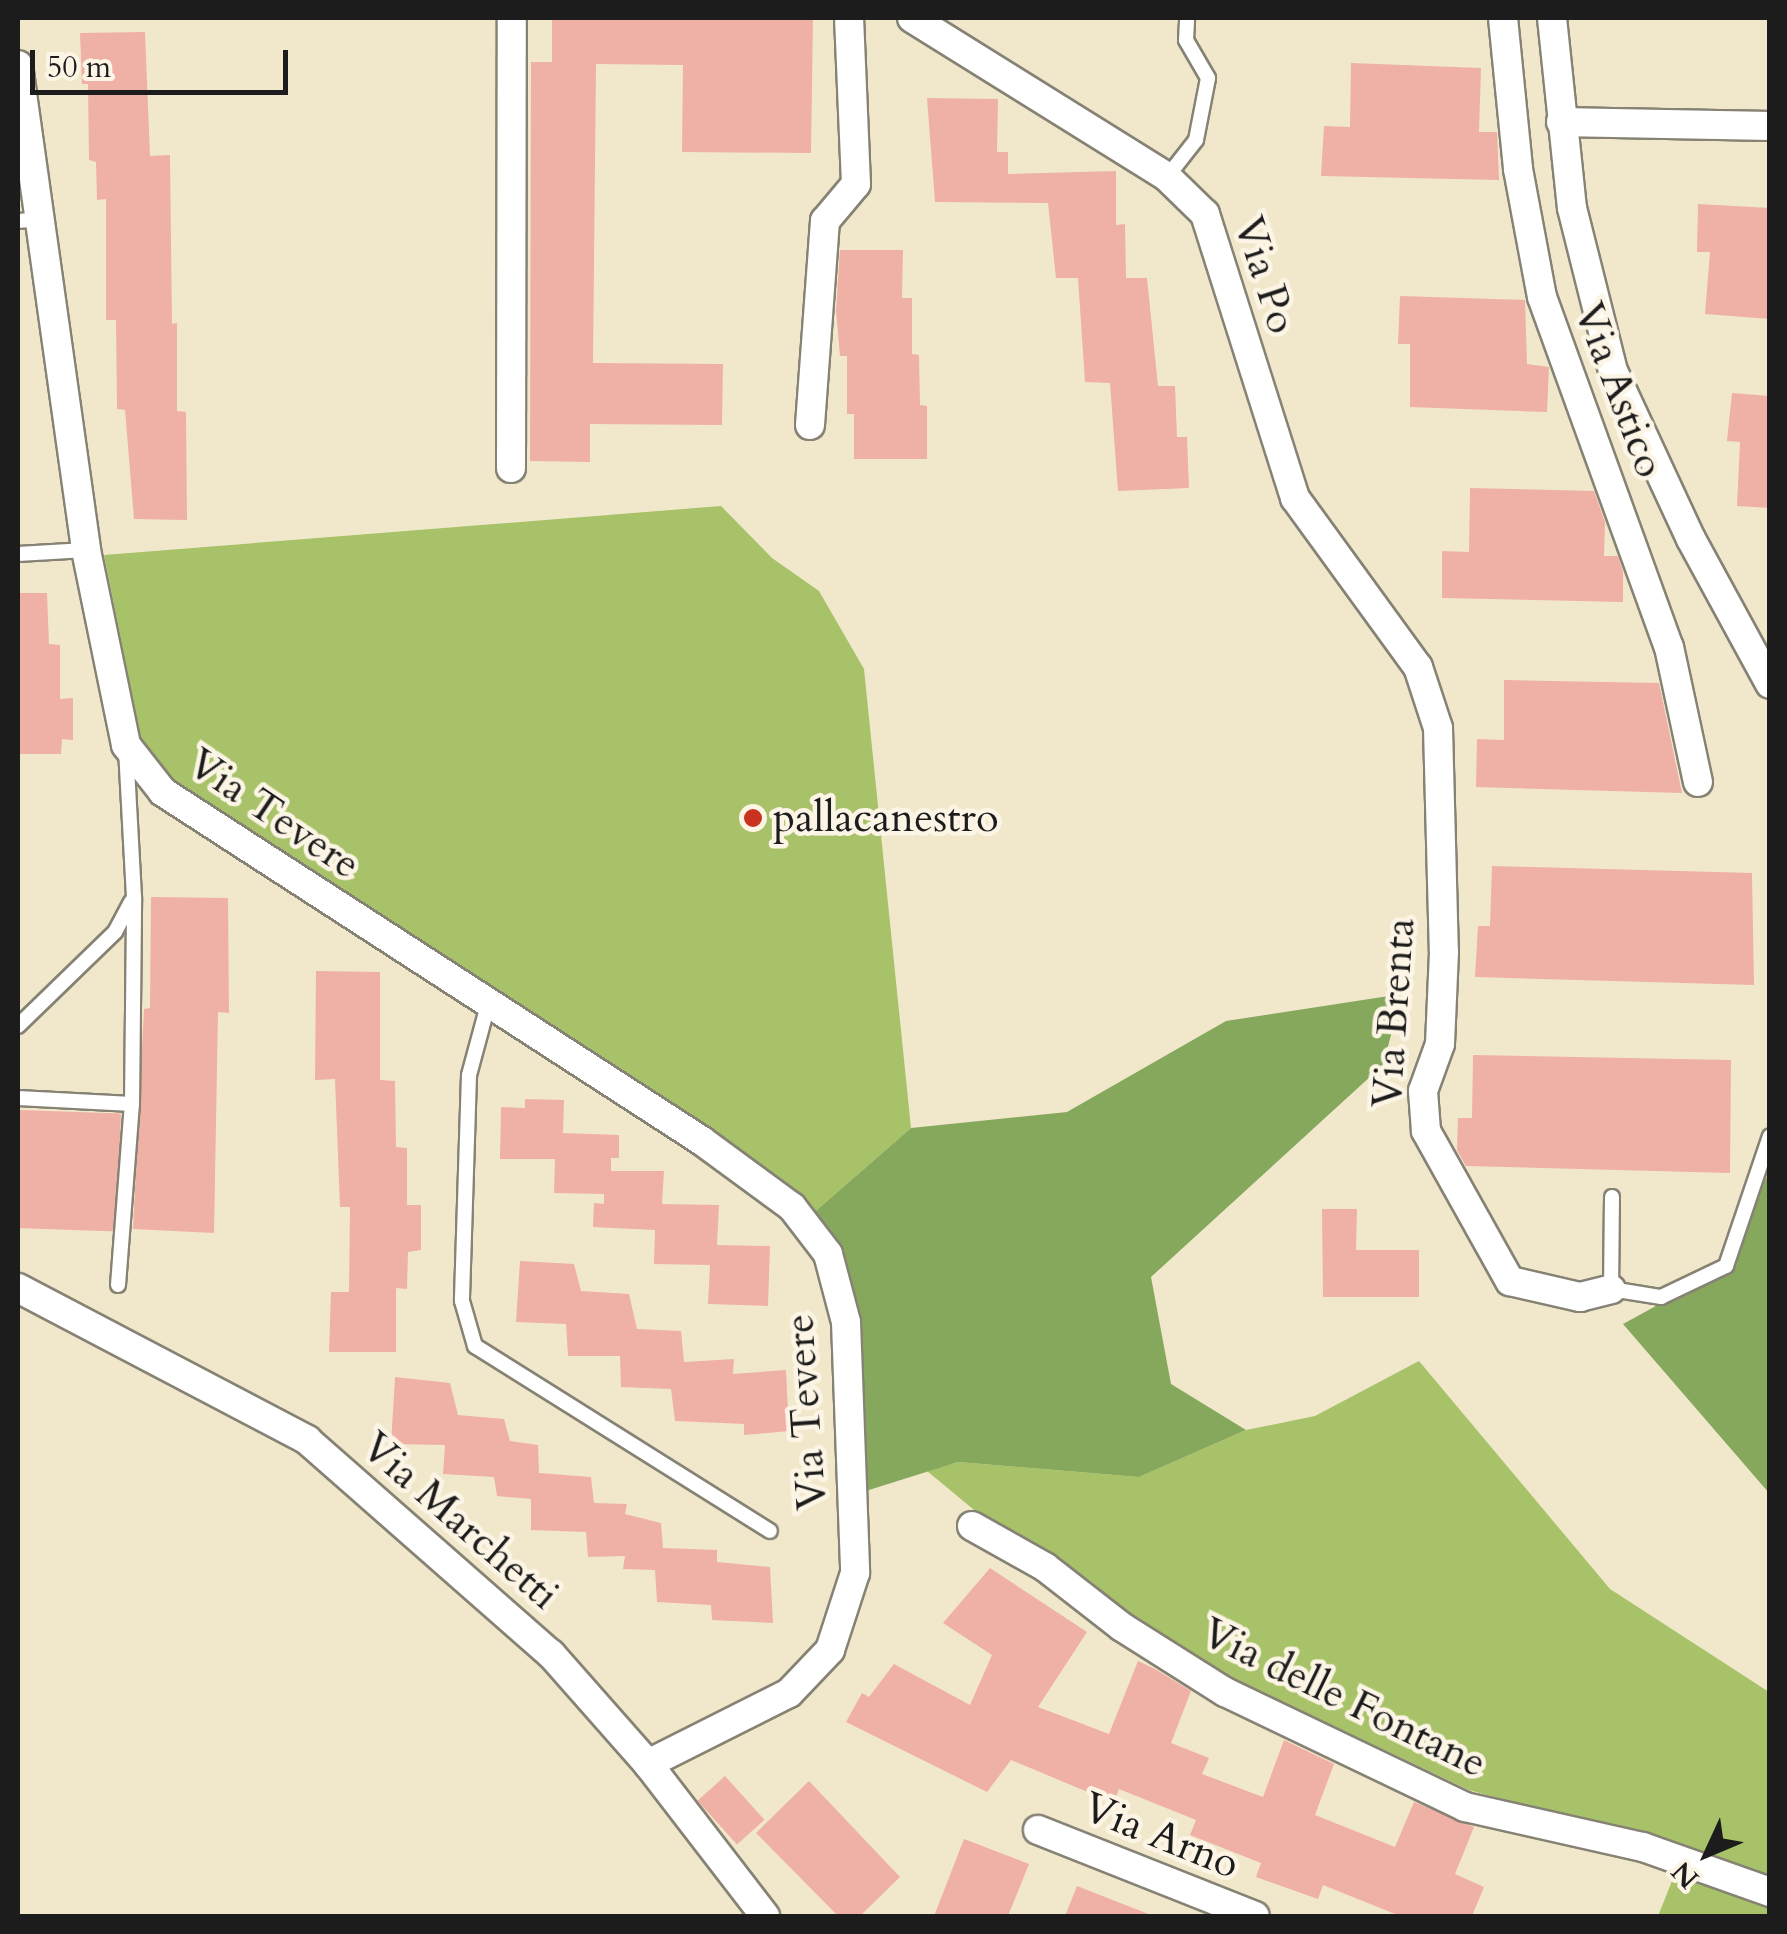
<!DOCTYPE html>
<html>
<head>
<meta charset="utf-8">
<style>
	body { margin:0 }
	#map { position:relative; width:1787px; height:1934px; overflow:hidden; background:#f1e8cc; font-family:Cardo,serif }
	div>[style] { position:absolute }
	.green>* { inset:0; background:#a7c268 }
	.forest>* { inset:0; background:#85a85c }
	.building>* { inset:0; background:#efb0a5; transform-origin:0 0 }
	.roads { filter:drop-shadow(2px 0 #868274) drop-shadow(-2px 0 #868274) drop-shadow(0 2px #868274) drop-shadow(0 -2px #868274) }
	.lane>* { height:14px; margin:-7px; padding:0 7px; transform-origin:7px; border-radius:7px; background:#fff }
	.street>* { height:28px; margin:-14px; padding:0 14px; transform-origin:14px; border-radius:14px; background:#fff }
	.dots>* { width:28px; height:28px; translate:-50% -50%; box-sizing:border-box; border:5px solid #fcf5e5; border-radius:50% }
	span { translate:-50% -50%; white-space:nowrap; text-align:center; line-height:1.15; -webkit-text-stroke:9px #fcf5e5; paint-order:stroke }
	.street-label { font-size:42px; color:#1c1c1c }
	.poi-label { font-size:42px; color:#1c1c1c }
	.left { translate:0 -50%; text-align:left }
	.frame { position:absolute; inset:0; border:20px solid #1c1c1c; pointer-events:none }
	.north { position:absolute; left:1657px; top:1804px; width:100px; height:100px; -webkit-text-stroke:8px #fcf5e5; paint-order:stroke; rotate:226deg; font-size:28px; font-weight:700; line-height:40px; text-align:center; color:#1c1c1c }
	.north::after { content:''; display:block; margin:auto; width:35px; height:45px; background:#1c1c1c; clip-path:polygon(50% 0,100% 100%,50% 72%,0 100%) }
	.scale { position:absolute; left:30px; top:50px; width:258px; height:45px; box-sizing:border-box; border:5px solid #1c1c1c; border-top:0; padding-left:12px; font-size:30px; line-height:35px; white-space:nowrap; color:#1c1c1c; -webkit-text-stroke:8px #fcf5e5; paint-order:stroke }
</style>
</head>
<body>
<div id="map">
	<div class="green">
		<div style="clip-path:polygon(721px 506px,772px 558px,819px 591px,864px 669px,911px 1128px,795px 1229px,374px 924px,153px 799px,104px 555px)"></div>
		<div style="clip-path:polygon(1419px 1361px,1610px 1589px,1769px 1692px,1769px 1916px,1658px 1916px,1684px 1851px,1469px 1790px,1228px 1676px,1132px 1623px,1014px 1543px,927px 1471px,958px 1462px,1139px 1477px,1246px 1430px,1315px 1416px)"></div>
	</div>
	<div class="forest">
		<div style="clip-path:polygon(1402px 994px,1383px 1065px,1151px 1277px,1171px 1384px,1246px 1430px,1139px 1477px,958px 1462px,853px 1495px,837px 1305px,795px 1229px,911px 1128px,1067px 1112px,1226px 1021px)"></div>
		<div style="clip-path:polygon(1769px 1172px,1769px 1493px,1623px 1324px,1696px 1284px,1732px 1251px)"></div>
	</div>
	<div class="building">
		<div style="clip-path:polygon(552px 18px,813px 18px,811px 153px,682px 152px,683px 65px,596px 64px,593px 363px,723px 364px,722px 425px,590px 424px,590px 462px,530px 461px,531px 62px,552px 62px)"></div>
		<div style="clip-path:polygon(145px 32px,150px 156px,170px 155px,172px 324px,177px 323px,177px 411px,186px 412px,187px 520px,134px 519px,125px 410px,117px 409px,116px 320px,106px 320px,106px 199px,97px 200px,96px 162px,89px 160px,88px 84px,82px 84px,80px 33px)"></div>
		<div style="clip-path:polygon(1351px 63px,1481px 68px,1479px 132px,1497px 132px,1499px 180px,1321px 176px,1324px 126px,1350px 127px)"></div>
		<div style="clip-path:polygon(927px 98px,998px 99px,997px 152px,1008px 152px,1008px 174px,1116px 171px,1116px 225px,1125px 224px,1126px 278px,1147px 278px,1158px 386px,1175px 386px,1177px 437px,1187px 437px,1189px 488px,1118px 491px,1110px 383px,1085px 382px,1078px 278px,1056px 278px,1048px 203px,935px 202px)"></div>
		<div style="clip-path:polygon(1698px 204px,1770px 208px,1770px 319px,1705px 314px,1710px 252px,1697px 252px)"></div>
		<div style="clip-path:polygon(840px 250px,903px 250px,902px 298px,912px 298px,912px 354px,919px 355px,920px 405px,927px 406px,927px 459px,854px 459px,854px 414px,847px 414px,847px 356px,840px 356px,836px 310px)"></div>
		<div style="clip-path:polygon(1400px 296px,1525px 300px,1527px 364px,1549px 367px,1547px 412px,1410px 407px,1410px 344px,1398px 344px)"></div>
		<div style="clip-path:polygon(1732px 393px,1770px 396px,1770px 508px,1737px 506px,1740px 442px,1727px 441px)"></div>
		<div style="clip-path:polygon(1470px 488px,1594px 491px,1605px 522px,1604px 556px,1618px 556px,1623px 572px,1623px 602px,1442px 598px,1442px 551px,1469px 552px)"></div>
		<div style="clip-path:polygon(18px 593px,47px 593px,49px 644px,60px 645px,60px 699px,73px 698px,73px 740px,62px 739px,61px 754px,18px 754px)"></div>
		<div style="clip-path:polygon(1504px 680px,1659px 683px,1682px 793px,1476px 787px,1477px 739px,1504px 740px)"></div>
		<div style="clip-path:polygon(1492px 866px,1752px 873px,1754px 985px,1475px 977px,1478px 926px,1490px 926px)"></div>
		<div style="clip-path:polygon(151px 897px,228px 898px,229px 1013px,218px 1012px,214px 1233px,133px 1229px,144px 1009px,150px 1008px)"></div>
		<div style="clip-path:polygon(316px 971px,380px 972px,380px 1080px,395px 1081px,396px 1147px,407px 1148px,407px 1205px,421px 1205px,421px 1250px,408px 1252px,407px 1289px,396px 1288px,396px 1352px,329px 1352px,331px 1292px,349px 1292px,350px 1207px,340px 1207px,335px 1079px,315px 1080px)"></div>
		<div style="clip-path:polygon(1473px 1055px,1731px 1060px,1730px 1173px,1466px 1166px,1457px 1150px,1458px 1118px,1472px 1118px)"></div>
		<div style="clip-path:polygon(525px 1099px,564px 1100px,563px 1133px,619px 1135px,619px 1158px,611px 1158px,611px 1171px,664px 1171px,662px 1204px,719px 1205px,717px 1245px,770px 1246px,768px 1306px,708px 1304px,710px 1265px,654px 1264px,655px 1230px,593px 1227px,594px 1203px,604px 1204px,604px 1194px,554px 1193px,555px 1159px,500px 1159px,501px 1107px,525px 1108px)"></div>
		<div style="left:20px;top:1110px;width:101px;height:118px;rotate:2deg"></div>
		<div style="clip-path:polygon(1322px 1209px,1357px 1209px,1356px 1250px,1419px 1250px,1419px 1297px,1323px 1297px)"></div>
		<div style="clip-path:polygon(520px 1261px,574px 1264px,581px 1291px,629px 1294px,637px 1329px,681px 1331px,684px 1362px,734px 1359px,733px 1374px,786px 1370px,789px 1431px,744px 1435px,744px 1424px,675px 1421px,671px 1389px,621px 1387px,620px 1356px,568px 1356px,566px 1324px,516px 1322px)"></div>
		<div style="clip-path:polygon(395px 1377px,450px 1383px,458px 1415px,504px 1419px,510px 1441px,538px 1445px,539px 1473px,591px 1477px,594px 1503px,627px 1504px,625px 1514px,661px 1523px,663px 1548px,717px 1550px,717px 1562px,770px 1567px,773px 1623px,712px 1620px,711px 1605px,657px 1602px,655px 1570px,623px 1569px,625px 1556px,588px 1557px,586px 1532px,531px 1530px,531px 1499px,497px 1496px,494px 1477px,443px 1474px,445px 1445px,391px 1444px)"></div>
		<div style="clip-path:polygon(990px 1568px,1087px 1632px,1038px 1707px,1109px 1734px,1138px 1661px,1155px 1669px,1191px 1691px,1171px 1743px,1209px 1758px,1202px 1774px,1263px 1797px,1284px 1740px,1334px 1764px,1315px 1815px,1395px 1847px,1414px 1802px,1474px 1827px,1455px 1874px,1484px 1887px,1472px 1916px,1400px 1916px,1323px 1885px,1318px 1899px,1256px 1877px,1261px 1863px,1190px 1835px,1196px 1820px,1119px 1789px,1114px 1803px,1011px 1760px,987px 1792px,846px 1722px,862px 1693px,869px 1697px,894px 1664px,970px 1705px,992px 1655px,943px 1623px)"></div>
		<div style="left:725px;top:1776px;width:59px;height:37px;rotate:48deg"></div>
		<div style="clip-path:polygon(809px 1781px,900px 1877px,860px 1916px,838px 1916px,756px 1833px)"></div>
		<div style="clip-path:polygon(964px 1839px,1029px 1864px,1008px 1916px,934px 1916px)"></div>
		<div style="clip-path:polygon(1077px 1886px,1151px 1915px,1150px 1916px,1065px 1916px)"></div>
	</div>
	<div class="roads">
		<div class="lane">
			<div style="left:1167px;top:177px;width:47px;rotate:-51.9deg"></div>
			<div style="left:1196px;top:140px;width:63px;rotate:-79deg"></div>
			<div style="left:1208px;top:78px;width:44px;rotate:-120.1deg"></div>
			<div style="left:1186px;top:40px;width:22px;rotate:-87deg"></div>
			<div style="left:18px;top:221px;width:22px;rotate:-5deg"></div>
			<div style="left:18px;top:554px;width:68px;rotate:-3.4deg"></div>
			<div style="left:489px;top:1001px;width:77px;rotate:105.1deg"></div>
			<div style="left:469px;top:1075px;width:226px;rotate:91.8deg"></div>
			<div style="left:462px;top:1301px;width:47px;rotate:73.9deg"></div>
			<div style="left:475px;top:1346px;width:348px;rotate:32.1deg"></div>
			<div style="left:18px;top:1026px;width:135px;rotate:-44.1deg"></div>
			<div style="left:115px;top:932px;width:34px;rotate:-62deg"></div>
			<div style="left:18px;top:1098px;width:114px;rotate:3deg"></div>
			<div style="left:132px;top:1104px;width:207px;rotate:-89.4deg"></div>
			<div style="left:134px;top:897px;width:146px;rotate:-93.1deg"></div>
			<div style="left:1612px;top:1197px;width:92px;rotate:90.6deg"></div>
			<div style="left:1611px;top:1289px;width:51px;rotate:9.1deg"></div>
			<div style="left:1661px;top:1297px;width:72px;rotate:-25.5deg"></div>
			<div style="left:1726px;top:1266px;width:137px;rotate:-71.3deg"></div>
			<div style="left:118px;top:1285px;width:182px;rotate:-85.6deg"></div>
		</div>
		<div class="street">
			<div style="left:912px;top:18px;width:301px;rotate:31.9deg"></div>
			<div style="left:1167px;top:177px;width:53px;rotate:44.2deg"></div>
			<div style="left:1205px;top:214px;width:298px;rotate:72.4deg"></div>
			<div style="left:1295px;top:498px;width:209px;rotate:54deg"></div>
			<div style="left:1418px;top:667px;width:64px;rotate:71.8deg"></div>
			<div style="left:1438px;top:728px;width:224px;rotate:88.5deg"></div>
			<div style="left:1444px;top:952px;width:92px;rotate:92.5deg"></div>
			<div style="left:1440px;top:1044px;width:50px;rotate:109.9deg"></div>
			<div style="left:1423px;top:1091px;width:40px;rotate:85.7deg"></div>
			<div style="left:1426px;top:1131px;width:172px;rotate:60.8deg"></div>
			<div style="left:1510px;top:1281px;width:72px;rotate:12.9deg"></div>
			<div style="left:1580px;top:1297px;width:32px;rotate:-14deg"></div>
			<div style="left:1503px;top:18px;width:152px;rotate:84.3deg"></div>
			<div style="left:1518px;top:169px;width:130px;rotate:79.4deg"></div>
			<div style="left:1542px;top:297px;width:372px;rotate:70.1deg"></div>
			<div style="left:1669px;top:647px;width:138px;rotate:77.9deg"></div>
			<div style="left:1552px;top:18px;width:191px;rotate:84deg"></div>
			<div style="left:1572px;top:208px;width:168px;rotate:75.9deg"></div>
			<div style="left:1613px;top:371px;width:185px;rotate:65.1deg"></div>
			<div style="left:1691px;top:539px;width:165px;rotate:61.4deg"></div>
			<div style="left:18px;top:65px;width:490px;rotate:82deg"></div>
			<div style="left:86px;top:550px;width:199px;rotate:78.4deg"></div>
			<div style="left:126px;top:745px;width:60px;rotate:51.8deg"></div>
			<div style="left:163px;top:792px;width:642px;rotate:32.92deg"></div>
			<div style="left:702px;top:1141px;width:112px;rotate:36.3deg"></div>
			<div style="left:792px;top:1207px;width:59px;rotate:52.5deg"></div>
			<div style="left:828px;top:1254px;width:70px;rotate:75.2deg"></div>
			<div style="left:846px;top:1322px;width:251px;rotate:87.9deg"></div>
			<div style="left:855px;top:1573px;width:81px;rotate:108deg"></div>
			<div style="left:830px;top:1650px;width:59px;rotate:133.6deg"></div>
			<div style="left:789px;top:1693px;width:158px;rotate:153.3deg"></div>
			<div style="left:1561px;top:122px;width:209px;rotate:1.1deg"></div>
			<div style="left:810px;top:425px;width:205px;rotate:-85.8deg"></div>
			<div style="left:825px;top:221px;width:48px;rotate:-50deg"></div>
			<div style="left:856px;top:184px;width:166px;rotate:-92.4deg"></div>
			<div style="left:511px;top:468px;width:450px;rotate:-89.9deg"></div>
			<div style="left:18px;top:1288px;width:327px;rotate:27.7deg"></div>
			<div style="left:307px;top:1440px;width:325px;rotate:41.3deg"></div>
			<div style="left:551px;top:1654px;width:147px;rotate:48.6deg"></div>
			<div style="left:648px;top:1764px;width:192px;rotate:52.4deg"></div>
			<div style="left:972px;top:1526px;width:84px;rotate:29.3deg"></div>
			<div style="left:1045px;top:1567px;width:98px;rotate:37.9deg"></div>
			<div style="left:1122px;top:1627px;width:122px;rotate:32.3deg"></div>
			<div style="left:1225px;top:1692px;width:266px;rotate:25.6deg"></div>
			<div style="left:1465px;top:1807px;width:182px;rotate:12.7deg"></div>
			<div style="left:1643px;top:1847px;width:135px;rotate:19.5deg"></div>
			<div style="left:1038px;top:1830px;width:233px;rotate:21.6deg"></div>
		</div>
	</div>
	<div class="dots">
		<div style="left:753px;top:818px;background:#c8321e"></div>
	</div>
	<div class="street-label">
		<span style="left:1265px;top:275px;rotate:72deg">Via Po</span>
		<span style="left:1619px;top:390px;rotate:69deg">Via Astico</span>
		<span style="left:274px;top:814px;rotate:34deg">Via Tevere</span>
		<span style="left:1394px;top:1013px;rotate:-86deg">Via Brenta</span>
		<span style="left:806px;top:1412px;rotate:-94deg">Via Tevere</span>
		<span style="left:460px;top:1521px;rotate:41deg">Via Marchetti</span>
		<span style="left:1344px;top:1698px;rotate:26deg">Via delle Fontane</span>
		<span style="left:1161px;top:1836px;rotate:22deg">Via Arno</span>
	</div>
	<div class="poi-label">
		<span class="left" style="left:773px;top:818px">pallacanestro</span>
	</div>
	<div class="frame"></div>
	<div class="north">N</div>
	<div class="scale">50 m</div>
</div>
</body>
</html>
